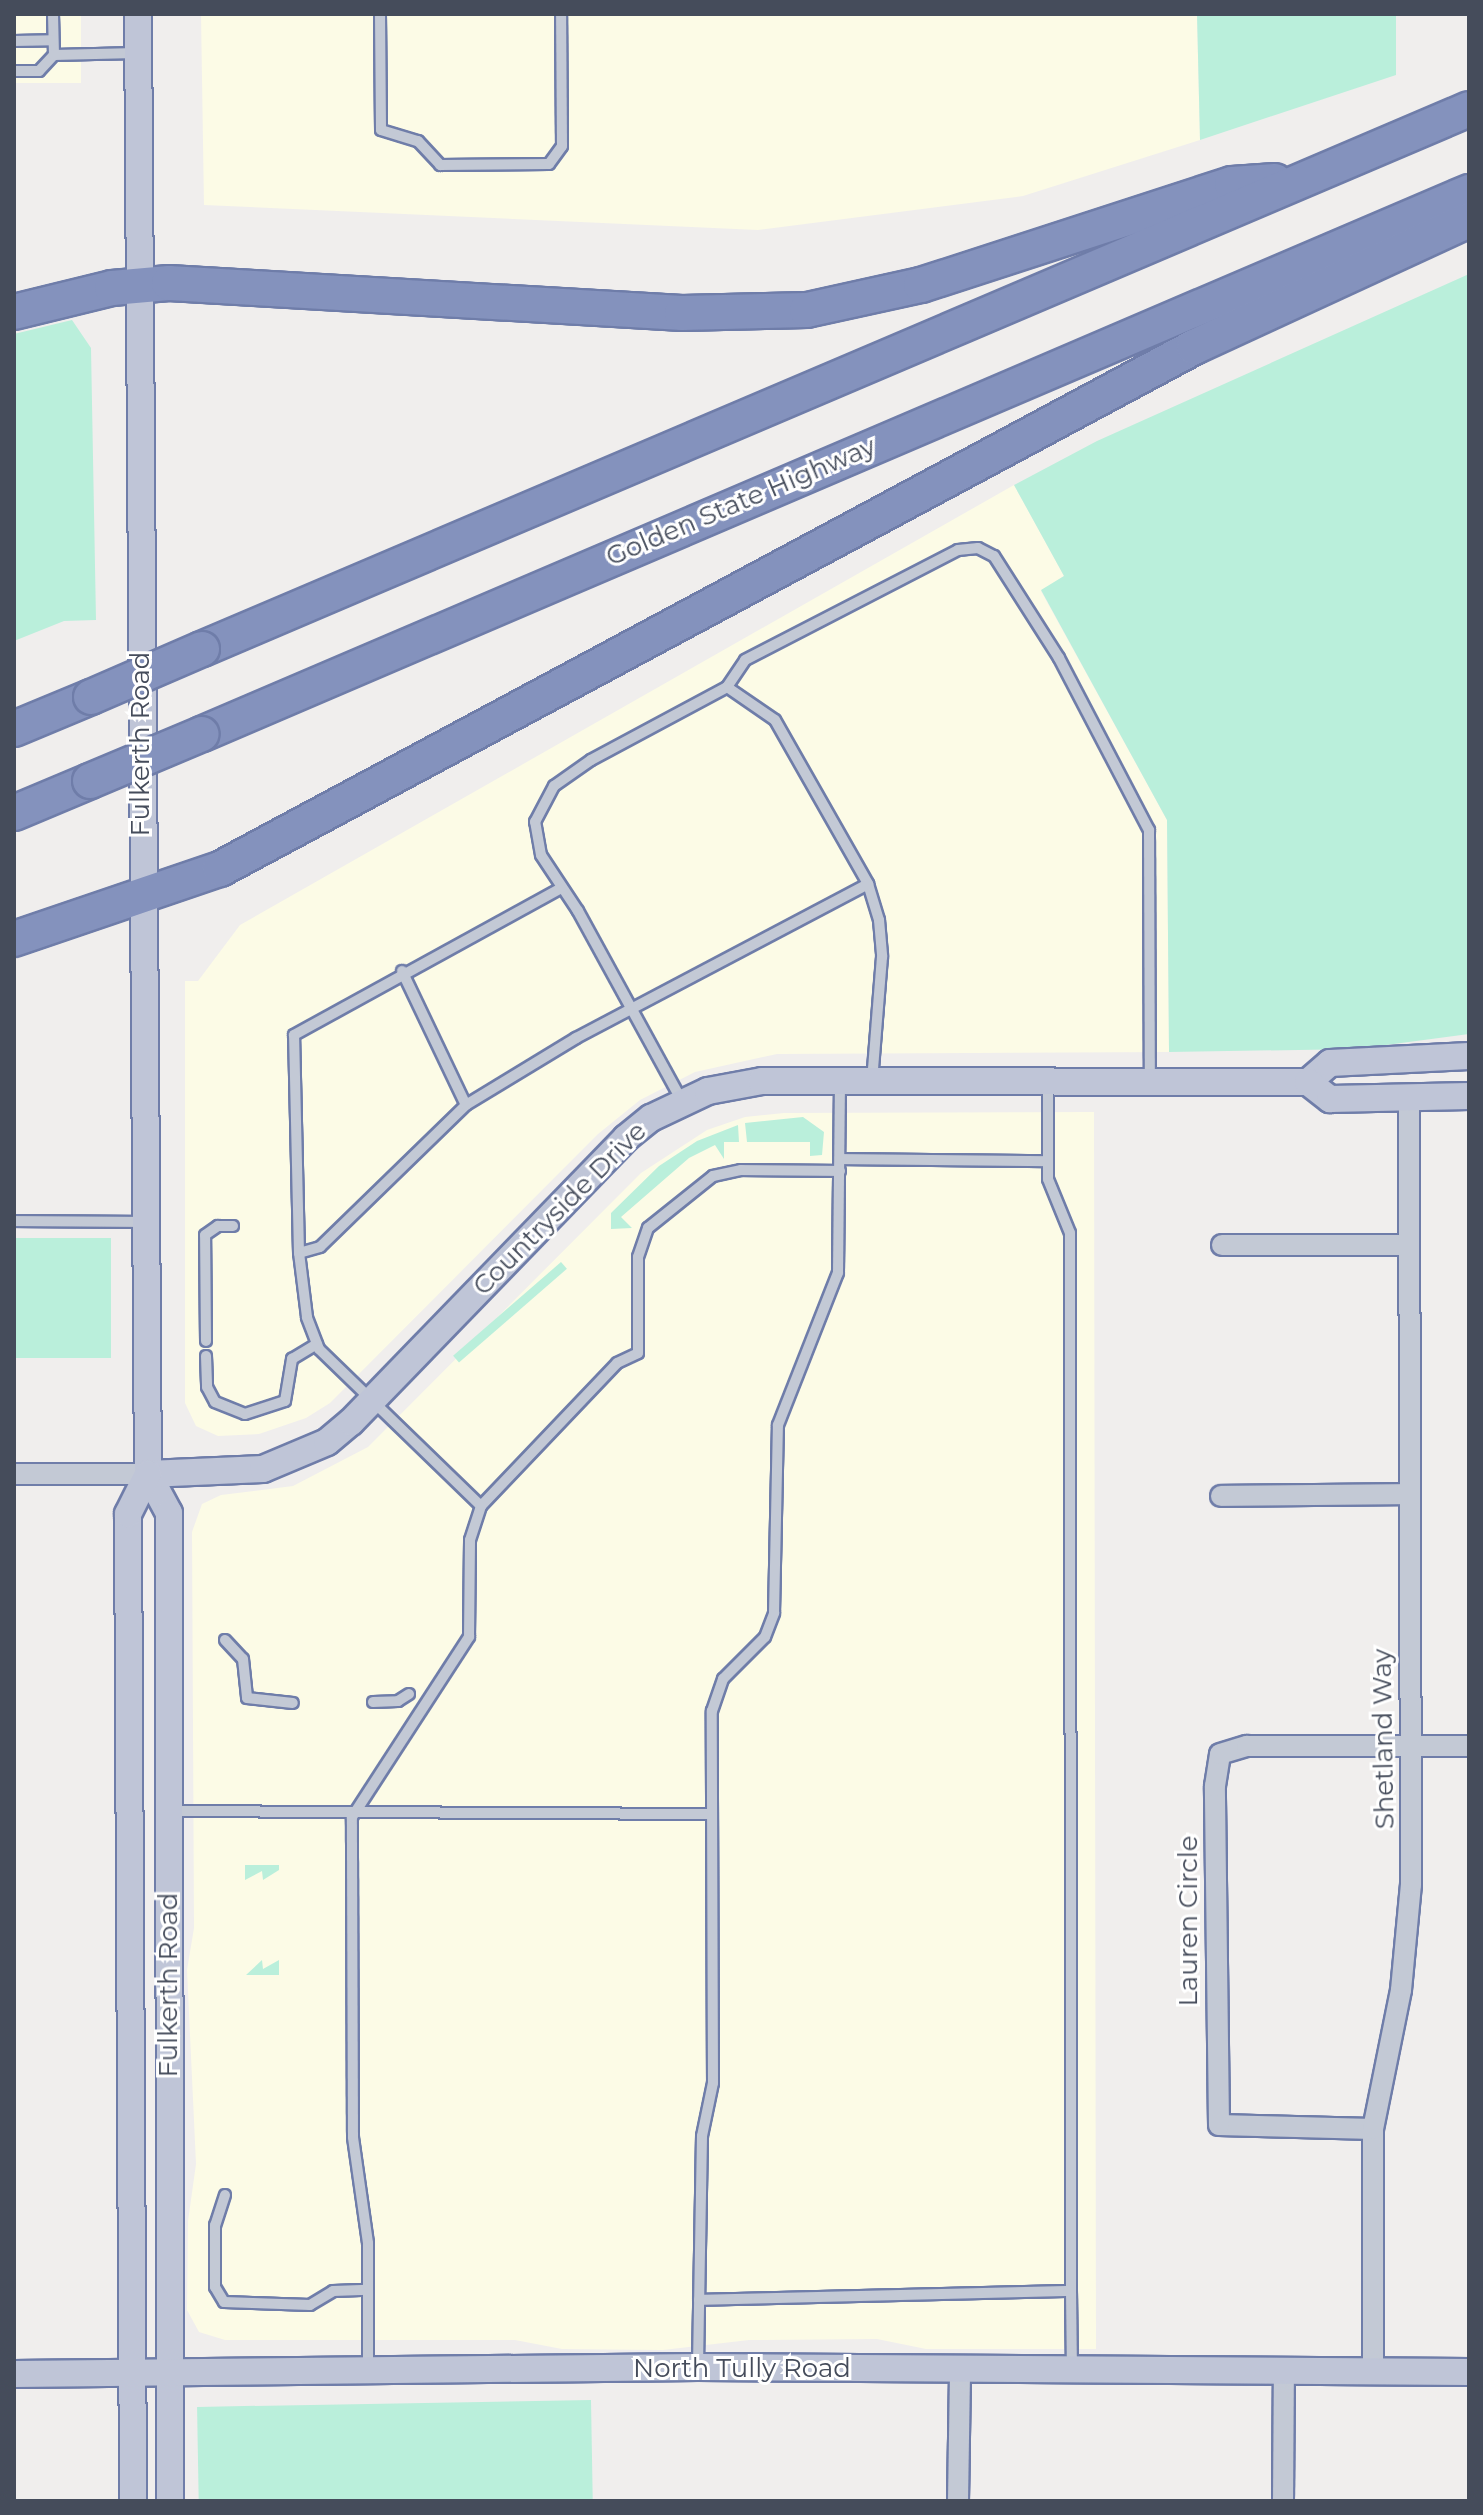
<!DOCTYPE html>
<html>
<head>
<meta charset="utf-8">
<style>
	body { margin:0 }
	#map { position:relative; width:1483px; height:2515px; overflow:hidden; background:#f0eeed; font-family:Montserrat,sans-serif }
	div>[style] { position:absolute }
	.commercial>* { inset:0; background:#fcfbe6; transform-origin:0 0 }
	.green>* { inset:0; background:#baefdb; transform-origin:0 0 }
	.roads { filter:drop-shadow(2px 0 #6f7da9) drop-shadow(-2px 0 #6f7da9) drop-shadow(0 2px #6f7da9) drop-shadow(0 -2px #6f7da9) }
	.lane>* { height:10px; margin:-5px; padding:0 5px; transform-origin:5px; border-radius:5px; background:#c3c9d5 }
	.street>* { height:20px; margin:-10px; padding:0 10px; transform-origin:10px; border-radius:10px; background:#c3c9d5 }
	.secondary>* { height:26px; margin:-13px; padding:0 13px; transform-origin:13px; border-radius:13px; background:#bfc5d7 }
	.highway>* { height:34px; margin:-17px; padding:0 17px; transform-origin:17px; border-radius:17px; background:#8492bd }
	.bridges { filter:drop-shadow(2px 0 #6f7da9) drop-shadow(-2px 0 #6f7da9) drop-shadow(0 2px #6f7da9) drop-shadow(0 -2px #6f7da9) }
	.highway-bridge>* { height:34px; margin:-17px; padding:0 17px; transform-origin:17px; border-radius:17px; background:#8492bd }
	span { translate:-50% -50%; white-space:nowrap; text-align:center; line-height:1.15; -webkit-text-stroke:6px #fff; paint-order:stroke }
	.street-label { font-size:26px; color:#454c5b }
	.frame { position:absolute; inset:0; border:16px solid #454c5b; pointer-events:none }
</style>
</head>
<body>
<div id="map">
	<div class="commercial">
		<div style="left:14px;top:14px;width:67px;height:69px"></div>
		<div style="clip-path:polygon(201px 14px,1197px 14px,1200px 140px,1023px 196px,758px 230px,204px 205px)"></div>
		<div style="clip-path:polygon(1014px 485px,1064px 576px,1041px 591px,1167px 820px,1169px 1052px,777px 1054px,695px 1072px,640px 1100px,598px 1134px,330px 1403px,306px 1418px,259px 1434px,218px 1436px,196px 1426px,185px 1403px,185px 981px,198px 981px,240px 925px)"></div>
		<div style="clip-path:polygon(1094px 1112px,1096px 2349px,926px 2349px,877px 2339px,749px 2340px,663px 2350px,562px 2349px,515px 2340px,225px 2340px,199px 2332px,187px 2310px,188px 2221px,196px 2164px,187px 1970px,194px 1928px,192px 1532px,202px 1504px,221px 1495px,293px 1486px,368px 1447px,641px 1173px,707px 1130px,745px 1117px,784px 1113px)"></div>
	</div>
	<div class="green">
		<div style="clip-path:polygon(1197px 14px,1396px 14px,1396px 75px,1200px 140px)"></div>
		<div style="clip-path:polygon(1469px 274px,1469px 1034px,1356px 1049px,1169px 1052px,1167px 820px,1041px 590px,1064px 576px,1014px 485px,1097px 441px)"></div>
		<div style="clip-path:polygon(72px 320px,91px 348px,96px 620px,64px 621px,14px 641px,14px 334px)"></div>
		<div style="clip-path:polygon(803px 1117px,824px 1132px,822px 1155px,810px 1156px,810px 1142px,747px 1142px,745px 1123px)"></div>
		<div style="clip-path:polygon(738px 1125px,739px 1142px,724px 1142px,724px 1159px,715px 1145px,689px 1158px,621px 1217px,632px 1228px,611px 1229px,611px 1213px,659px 1166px,697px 1141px)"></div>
		<div style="left:14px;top:1238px;width:97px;height:120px"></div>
		<div style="left:561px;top:1262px;width:9px;height:143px;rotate:49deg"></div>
		<div style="clip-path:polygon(245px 1865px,279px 1865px,279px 1870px,263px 1880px,262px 1871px,245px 1880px)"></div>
		<div style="clip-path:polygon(262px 1960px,263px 1969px,279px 1960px,279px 1975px,246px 1975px)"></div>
		<div style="left:591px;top:2400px;width:101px;height:394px;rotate:89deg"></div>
	</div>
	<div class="roads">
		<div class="lane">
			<div style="left:53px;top:14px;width:41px;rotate:88.6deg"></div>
			<div style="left:380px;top:14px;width:116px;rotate:89.5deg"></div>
			<div style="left:381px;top:130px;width:39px;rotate:17deg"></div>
			<div style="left:418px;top:141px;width:33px;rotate:47deg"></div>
			<div style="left:440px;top:165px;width:109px;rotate:-0.5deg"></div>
			<div style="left:549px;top:164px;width:22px;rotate:-54deg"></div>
			<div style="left:562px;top:146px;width:132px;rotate:-90.4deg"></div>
			<div style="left:14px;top:41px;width:39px;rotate:-1deg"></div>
			<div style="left:14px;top:71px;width:25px"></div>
			<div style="left:39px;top:71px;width:22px;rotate:-47deg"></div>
			<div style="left:54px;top:55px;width:82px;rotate:-1.4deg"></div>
			<div style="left:727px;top:687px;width:32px;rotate:-56deg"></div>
			<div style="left:745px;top:660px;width:240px;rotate:-27.3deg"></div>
			<div style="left:958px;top:550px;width:20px;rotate:-6deg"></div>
			<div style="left:978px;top:548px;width:18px;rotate:27deg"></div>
			<div style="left:994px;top:556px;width:121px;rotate:57.5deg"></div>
			<div style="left:1059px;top:658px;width:194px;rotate:62.4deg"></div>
			<div style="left:1149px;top:830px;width:249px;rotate:89.8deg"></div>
			<div style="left:402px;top:971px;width:148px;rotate:64.5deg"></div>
			<div style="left:682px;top:1101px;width:217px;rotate:-118.7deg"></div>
			<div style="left:578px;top:911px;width:67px;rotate:-123.5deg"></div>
			<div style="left:541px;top:855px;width:34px;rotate:-100deg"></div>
			<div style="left:535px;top:822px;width:41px;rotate:-62.2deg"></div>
			<div style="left:554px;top:786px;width:45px;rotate:-35.1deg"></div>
			<div style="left:591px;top:760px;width:154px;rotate:-28.2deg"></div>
			<div style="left:727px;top:687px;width:58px;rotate:34.5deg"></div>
			<div style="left:775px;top:720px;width:189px;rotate:60.4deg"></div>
			<div style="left:868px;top:884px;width:38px;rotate:73deg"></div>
			<div style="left:879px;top:920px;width:37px;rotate:85deg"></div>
			<div style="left:882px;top:957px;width:124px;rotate:94.6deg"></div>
			<div style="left:840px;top:1159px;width:207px;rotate:0.6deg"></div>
			<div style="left:14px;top:1221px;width:131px;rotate:0.4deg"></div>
			<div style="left:299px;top:1253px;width:22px;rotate:-16deg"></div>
			<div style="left:320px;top:1247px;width:204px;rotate:-44.2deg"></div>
			<div style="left:466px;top:1105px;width:129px;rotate:-31.3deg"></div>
			<div style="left:576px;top:1038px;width:330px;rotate:-27.8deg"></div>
			<div style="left:206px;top:1341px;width:106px;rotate:-90.5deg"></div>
			<div style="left:205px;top:1235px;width:16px;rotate:-35deg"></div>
			<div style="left:218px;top:1226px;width:15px"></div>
			<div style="left:206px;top:1356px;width:31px;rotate:88deg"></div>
			<div style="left:207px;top:1387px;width:17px;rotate:62deg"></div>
			<div style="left:215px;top:1402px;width:32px;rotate:22deg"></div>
			<div style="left:245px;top:1414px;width:42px;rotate:-18deg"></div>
			<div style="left:285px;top:1401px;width:43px;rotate:-80.5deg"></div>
			<div style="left:292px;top:1359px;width:29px;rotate:-31deg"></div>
			<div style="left:481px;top:1506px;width:226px;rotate:-135.9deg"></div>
			<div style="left:319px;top:1349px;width:34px;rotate:-111deg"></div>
			<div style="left:307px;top:1317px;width:64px;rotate:-97.1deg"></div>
			<div style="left:299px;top:1253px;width:218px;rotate:-91.3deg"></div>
			<div style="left:294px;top:1035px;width:305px;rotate:-28.8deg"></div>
			<div style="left:225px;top:1640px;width:26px;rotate:47deg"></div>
			<div style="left:243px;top:1659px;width:39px;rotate:84deg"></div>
			<div style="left:247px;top:1698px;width:46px;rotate:6.2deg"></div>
			<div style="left:373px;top:1702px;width:25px;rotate:-2deg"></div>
			<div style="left:398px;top:1701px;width:13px;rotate:-32deg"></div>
			<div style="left:170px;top:1811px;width:542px;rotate:0.32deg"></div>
			<div style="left:225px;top:2195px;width:32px;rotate:108deg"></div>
			<div style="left:215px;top:2225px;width:62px;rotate:90deg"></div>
			<div style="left:215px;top:2287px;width:17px;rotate:59deg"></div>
			<div style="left:224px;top:2302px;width:86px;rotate:2deg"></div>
			<div style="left:310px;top:2305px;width:27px;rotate:-31deg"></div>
			<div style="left:333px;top:2291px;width:35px;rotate:-2deg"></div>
			<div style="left:1071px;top:2291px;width:78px;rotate:89.3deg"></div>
			<div style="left:699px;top:2300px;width:372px;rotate:-1.4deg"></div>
			<div style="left:1071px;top:2291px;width:1058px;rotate:-90.05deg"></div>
			<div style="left:1070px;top:1233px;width:58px;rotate:-112.2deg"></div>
			<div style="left:1048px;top:1179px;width:95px;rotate:-90deg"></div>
			<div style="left:698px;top:2365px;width:229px;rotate:-89deg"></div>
			<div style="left:702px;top:2136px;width:54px;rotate:-78.3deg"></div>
			<div style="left:713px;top:2083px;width:372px;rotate:-90.2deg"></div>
			<div style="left:712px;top:1711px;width:34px;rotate:-71deg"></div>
			<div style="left:723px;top:1679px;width:59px;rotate:-45deg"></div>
			<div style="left:765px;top:1637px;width:26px;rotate:-69deg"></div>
			<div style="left:774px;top:1613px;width:188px;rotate:-88.8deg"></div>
			<div style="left:778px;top:1425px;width:163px;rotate:-68.5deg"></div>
			<div style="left:838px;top:1273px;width:189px;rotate:-89.4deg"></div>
			<div style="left:368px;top:2369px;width:126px;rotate:-90deg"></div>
			<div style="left:368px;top:2243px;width:107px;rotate:-98.1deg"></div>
			<div style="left:353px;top:2137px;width:320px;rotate:-90.2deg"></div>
			<div style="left:352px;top:1817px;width:215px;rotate:-57deg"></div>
			<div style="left:469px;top:1637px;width:97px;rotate:-89.4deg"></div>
			<div style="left:470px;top:1540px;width:36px;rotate:-72deg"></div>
			<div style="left:481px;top:1506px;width:197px;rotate:-46.4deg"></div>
			<div style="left:617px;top:1363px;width:23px;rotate:-25deg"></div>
			<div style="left:638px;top:1353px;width:96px;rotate:-90deg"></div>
			<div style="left:638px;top:1257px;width:31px;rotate:-71deg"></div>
			<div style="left:648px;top:1228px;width:83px;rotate:-38.7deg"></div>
			<div style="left:713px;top:1176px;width:29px;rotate:-12deg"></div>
			<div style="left:741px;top:1170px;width:99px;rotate:0.6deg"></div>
		</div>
		<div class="street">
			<div style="left:1222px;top:1245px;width:186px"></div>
			<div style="left:14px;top:1474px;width:134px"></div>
			<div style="left:1221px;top:1496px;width:186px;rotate:-0.6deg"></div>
			<div style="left:1373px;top:2129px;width:154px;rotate:-178.5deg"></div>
			<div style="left:1219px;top:2125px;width:339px;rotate:-90.7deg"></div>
			<div style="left:1215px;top:1786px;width:32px;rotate:-81deg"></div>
			<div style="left:1220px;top:1754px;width:28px;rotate:-17deg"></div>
			<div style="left:1247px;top:1746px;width:222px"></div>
			<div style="left:1373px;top:2373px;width:244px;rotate:-90deg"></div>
			<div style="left:1373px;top:2129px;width:142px;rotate:-78.6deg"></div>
			<div style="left:1401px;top:1990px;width:105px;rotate:-84.6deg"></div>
			<div style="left:1411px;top:1885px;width:785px;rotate:-90.15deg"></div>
			<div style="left:958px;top:2501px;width:133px;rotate:-89.1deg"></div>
			<div style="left:1283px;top:2501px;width:128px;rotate:-89.6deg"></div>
		</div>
		<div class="secondary">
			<div style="left:138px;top:14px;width:1460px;rotate:89.61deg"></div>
			<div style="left:148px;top:1474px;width:44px;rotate:61.7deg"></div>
			<div style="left:169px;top:1513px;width:988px;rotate:89.94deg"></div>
			<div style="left:1308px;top:1082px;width:29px;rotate:-41deg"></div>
			<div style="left:1330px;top:1063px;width:139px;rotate:-2.9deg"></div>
			<div style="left:148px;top:1474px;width:115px;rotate:-2.5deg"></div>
			<div style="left:263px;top:1469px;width:69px;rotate:-22.9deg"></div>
			<div style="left:327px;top:1442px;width:31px;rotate:-40deg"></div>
			<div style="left:351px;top:1422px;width:395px;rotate:-45.9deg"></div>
			<div style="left:626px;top:1138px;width:32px;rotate:-39deg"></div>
			<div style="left:651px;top:1118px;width:63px;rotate:-25.3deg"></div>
			<div style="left:708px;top:1091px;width:55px;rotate:-10.5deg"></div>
			<div style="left:762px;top:1081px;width:546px;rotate:0.1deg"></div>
			<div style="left:1308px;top:1082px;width:28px;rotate:38deg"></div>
			<div style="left:1330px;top:1099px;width:139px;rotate:-1.2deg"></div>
			<div style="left:14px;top:2374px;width:684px;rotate:-0.59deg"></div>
			<div style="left:698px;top:2367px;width:771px;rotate:0.37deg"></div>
			<div style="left:133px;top:2501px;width:987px;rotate:-90.29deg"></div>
			<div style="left:128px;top:1514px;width:45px;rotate:-63.4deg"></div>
		</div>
		<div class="highway">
			<div style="left:14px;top:312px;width:101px;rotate:-13.8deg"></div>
			<div style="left:112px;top:288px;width:57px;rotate:-5deg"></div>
			<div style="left:169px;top:283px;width:514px;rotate:3.35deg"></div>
			<div style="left:682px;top:313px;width:125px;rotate:-1.4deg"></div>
			<div style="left:807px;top:310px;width:117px;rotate:-12.4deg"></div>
			<div style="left:921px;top:285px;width:327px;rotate:-18deg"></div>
			<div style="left:1232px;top:184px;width:43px;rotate:-4deg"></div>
			<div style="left:202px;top:649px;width:1377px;rotate:-23.08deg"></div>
			<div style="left:14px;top:729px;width:83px;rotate:-22.6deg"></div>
			<div style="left:202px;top:734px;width:1378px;rotate:-23.16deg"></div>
			<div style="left:14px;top:813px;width:82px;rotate:-22.8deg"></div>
			<div style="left:14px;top:939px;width:218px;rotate:-18.8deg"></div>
			<div style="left:220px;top:869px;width:1105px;rotate:-28.19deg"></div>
			<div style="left:1194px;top:347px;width:303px;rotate:-24.8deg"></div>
		</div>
	</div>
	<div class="bridges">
		<div class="highway-bridge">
			<div style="left:91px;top:697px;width:121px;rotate:-23.4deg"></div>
			<div style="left:90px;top:781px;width:121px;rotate:-22.8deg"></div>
		</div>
	</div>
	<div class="street-label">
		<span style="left:741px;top:502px;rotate:-23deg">Golden State Highway</span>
		<span style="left:141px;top:744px;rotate:-90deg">Fulkerth Road</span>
		<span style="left:560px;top:1209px;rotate:-45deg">Countryside Drive</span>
		<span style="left:1384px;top:1739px;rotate:-91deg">Shetland Way</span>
		<span style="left:1189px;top:1921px;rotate:-90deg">Lauren Circle</span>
		<span style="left:169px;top:1985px;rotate:-90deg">Fulkerth Road</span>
		<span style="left:742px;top:2369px">North Tully Road</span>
	</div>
	<div class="frame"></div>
</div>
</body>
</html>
